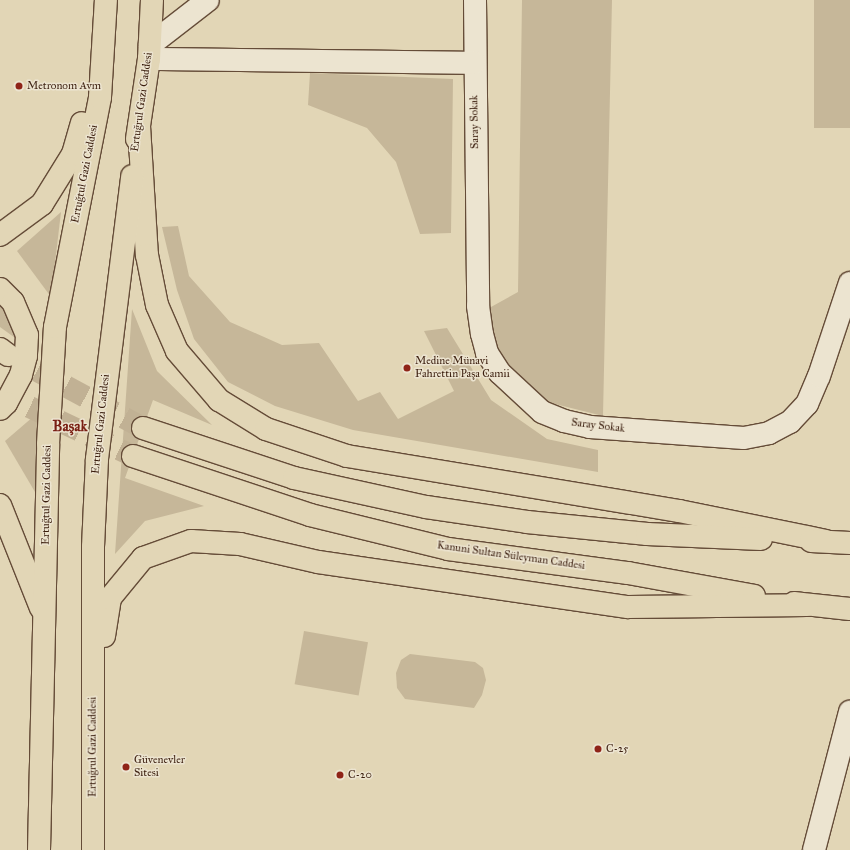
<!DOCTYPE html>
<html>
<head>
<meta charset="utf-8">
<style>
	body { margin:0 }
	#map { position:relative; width:850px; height:850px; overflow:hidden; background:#e2d6b6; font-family:"IM FELL Great Primer",serif }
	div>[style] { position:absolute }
	.green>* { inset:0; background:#c6b799; transform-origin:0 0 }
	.major-tunnel>* { height:22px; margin-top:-11px; transform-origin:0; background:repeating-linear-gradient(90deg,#c1b194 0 22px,transparent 0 33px) }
	.roads { filter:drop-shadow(1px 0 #654c38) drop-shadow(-1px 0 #654c38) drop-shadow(0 1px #654c38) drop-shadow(0 -1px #654c38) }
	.minor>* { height:22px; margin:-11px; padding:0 11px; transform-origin:11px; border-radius:11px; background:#ece4d0 }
	.major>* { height:22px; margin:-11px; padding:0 11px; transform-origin:11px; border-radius:11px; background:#e2d6b6 }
	.dots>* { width:11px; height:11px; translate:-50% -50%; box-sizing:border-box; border:2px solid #ece4d0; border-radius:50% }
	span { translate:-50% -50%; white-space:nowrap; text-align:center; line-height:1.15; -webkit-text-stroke:3px #ece4d0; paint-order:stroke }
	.poi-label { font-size:11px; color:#3b1e0e }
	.left { translate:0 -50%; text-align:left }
	.street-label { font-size:11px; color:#3b1e0e }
	.district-label { font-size:15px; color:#7a1f14; font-weight:700 }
</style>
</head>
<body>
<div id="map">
	<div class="green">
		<div style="clip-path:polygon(522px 0,612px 0,603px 416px,547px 402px,503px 366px,491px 338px,491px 307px,518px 292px)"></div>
		<div style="left:814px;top:0;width:36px;height:128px"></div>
		<div style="clip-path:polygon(310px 73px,453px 79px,451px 233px,420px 234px,396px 162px,367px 128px,308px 105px)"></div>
		<div style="clip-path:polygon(61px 212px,51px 297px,17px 251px)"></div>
		<div style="clip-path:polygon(178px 226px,189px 276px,230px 322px,282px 345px,319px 343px,358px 401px,380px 392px,398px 419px,454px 391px,424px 331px,447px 328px,491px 400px,547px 439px,598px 450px,598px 472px,353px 430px,275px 406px,228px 382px,194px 339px,177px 290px,162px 227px)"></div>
		<div style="clip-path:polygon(0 299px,18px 340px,0 327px)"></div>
		<div style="clip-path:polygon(132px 309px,157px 371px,212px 425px,153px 400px,125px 478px,204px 506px,145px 521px,115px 554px)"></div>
		<div style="clip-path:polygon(41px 410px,35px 492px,5px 441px)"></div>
		<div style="left:304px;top:631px;width:65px;height:54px;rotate:10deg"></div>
		<div style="clip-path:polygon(410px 654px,475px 662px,483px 668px,486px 680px,482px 695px,474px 708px,405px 699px,397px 688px,396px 673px,401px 660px)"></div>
	</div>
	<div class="major-tunnel">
		<div style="left:8px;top:355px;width:153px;rotate:28.4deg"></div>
		<div style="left:0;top:393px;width:147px;rotate:25.3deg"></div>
	</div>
	<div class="roads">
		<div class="minor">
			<div style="left:475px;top:0;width:306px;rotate:89.4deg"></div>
			<div style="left:478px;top:306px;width:28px;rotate:82deg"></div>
			<div style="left:482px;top:334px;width:20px;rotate:75deg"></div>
			<div style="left:487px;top:353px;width:24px;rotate:57deg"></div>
			<div style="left:500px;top:373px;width:57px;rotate:42.9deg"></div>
			<div style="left:542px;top:412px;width:24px;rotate:22deg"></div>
			<div style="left:564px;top:421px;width:27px;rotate:13deg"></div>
			<div style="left:590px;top:427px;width:154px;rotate:4.1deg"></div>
			<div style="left:744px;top:438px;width:25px;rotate:-11deg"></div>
			<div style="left:769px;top:433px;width:24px;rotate:-28deg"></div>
			<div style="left:790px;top:422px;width:25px;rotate:-47deg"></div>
			<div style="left:807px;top:404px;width:30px;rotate:-67deg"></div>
			<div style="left:819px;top:376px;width:98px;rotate:-71.6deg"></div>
			<div style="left:150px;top:45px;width:73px;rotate:-37.8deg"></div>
			<div style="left:149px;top:59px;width:325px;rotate:0.7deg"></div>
			<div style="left:814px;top:850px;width:143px;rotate:-75.4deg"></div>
		</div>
		<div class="major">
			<div style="left:139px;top:126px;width:129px;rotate:86.5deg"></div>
			<div style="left:147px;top:255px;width:51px;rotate:78.7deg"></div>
			<div style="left:157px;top:305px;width:50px;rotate:66.5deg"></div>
			<div style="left:177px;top:351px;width:65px;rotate:49.4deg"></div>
			<div style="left:219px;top:400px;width:55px;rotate:31.7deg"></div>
			<div style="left:266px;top:429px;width:85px;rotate:18.4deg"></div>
			<div style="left:347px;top:456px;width:337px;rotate:9.4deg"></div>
			<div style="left:679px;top:511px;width:150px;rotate:11.5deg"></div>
			<div style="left:137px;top:139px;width:81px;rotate:-81.5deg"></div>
			<div style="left:149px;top:59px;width:59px;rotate:-87.1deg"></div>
			<div style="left:0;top:235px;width:52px;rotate:-36.4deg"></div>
			<div style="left:42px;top:204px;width:59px;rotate:-58.2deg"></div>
			<div style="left:73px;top:154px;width:32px;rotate:-74deg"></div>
			<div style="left:0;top:289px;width:18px;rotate:45deg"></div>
			<div style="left:13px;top:302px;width:36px;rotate:67deg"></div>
			<div style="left:27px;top:335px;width:21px;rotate:93deg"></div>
			<div style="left:26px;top:356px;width:20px;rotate:105deg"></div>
			<div style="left:21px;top:375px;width:32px;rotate:118deg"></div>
			<div style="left:6px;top:403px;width:8px;rotate:135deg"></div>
			<div style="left:0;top:349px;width:10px;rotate:37deg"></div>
			<div style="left:143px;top:428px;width:159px;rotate:18.3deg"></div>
			<div style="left:294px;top:478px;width:135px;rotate:12.4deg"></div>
			<div style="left:426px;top:507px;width:102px;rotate:8.4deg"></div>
			<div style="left:527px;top:522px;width:121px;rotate:5.7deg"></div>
			<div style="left:647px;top:534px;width:114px;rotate:2.5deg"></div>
			<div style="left:133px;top:456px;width:187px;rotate:18.4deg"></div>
			<div style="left:310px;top:515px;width:142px;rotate:13.8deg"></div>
			<div style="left:448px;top:549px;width:182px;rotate:7.6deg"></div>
			<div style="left:628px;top:573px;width:128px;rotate:10.3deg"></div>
			<div style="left:0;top:505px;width:111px;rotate:68.3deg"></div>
			<div style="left:811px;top:541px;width:39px;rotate:3deg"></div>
			<div style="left:794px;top:603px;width:56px;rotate:6.1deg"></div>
			<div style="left:104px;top:636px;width:38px;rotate:-81deg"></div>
			<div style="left:110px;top:598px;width:52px;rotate:-50.5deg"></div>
			<div style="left:143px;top:558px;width:51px;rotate:-19.5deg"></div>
			<div style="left:191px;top:541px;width:49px;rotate:3.5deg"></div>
			<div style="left:240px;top:544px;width:80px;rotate:13deg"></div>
			<div style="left:318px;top:562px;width:313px;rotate:8.3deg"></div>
			<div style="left:628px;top:607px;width:179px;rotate:-0.6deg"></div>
			<div style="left:39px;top:850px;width:406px;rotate:-88.7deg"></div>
			<div style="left:48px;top:444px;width:117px;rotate:-86.6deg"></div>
			<div style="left:55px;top:327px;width:234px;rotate:-78.9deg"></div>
			<div style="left:100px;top:97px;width:97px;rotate:-86.5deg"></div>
			<div style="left:93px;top:850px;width:303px;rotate:-90deg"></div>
			<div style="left:93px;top:547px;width:88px;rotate:-87.4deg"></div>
			<div style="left:97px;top:459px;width:285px;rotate:-82.9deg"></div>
		</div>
	</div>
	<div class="dots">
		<div style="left:19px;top:86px;background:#8f2418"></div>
		<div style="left:407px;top:368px;background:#8f2418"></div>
		<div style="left:598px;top:749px;background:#8f2418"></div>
		<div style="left:126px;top:767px;background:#8f2418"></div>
		<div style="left:340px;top:775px;background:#8f2418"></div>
	</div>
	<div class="poi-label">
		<span class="left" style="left:27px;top:86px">Metronom Avm</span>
		<span class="left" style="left:415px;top:368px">Medine Münavi<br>Fahrettin Paşa Camii</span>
		<span class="left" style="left:606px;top:749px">C-25</span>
		<span class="left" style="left:134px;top:767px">Güvenevler<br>Sitesi</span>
		<span class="left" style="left:348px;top:775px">C-20</span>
	</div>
	<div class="street-label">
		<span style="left:142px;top:102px;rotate:-82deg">Ertuğrul Gazi Caddesi</span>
		<span style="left:475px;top:122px;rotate:-91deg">Saray Sokak</span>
		<span style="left:85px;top:174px;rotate:-79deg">Ertuğtul Gazi Caddesi</span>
		<span style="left:101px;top:424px;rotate:-84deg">Ertuğrul Gazi Caddesi</span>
		<span style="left:598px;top:426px;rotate:7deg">Saray Sokak</span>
		<span style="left:47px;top:495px;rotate:-89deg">Ertuğtul Gazi Caddesi</span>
		<span style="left:511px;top:556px;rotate:8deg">Kanuni Sultan Süleyman Caddesi</span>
		<span style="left:93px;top:747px;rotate:-90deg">Ertuğrul Gazi Caddesi</span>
	</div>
	<div class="district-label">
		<span style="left:70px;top:427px">Başak</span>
	</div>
</div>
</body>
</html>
